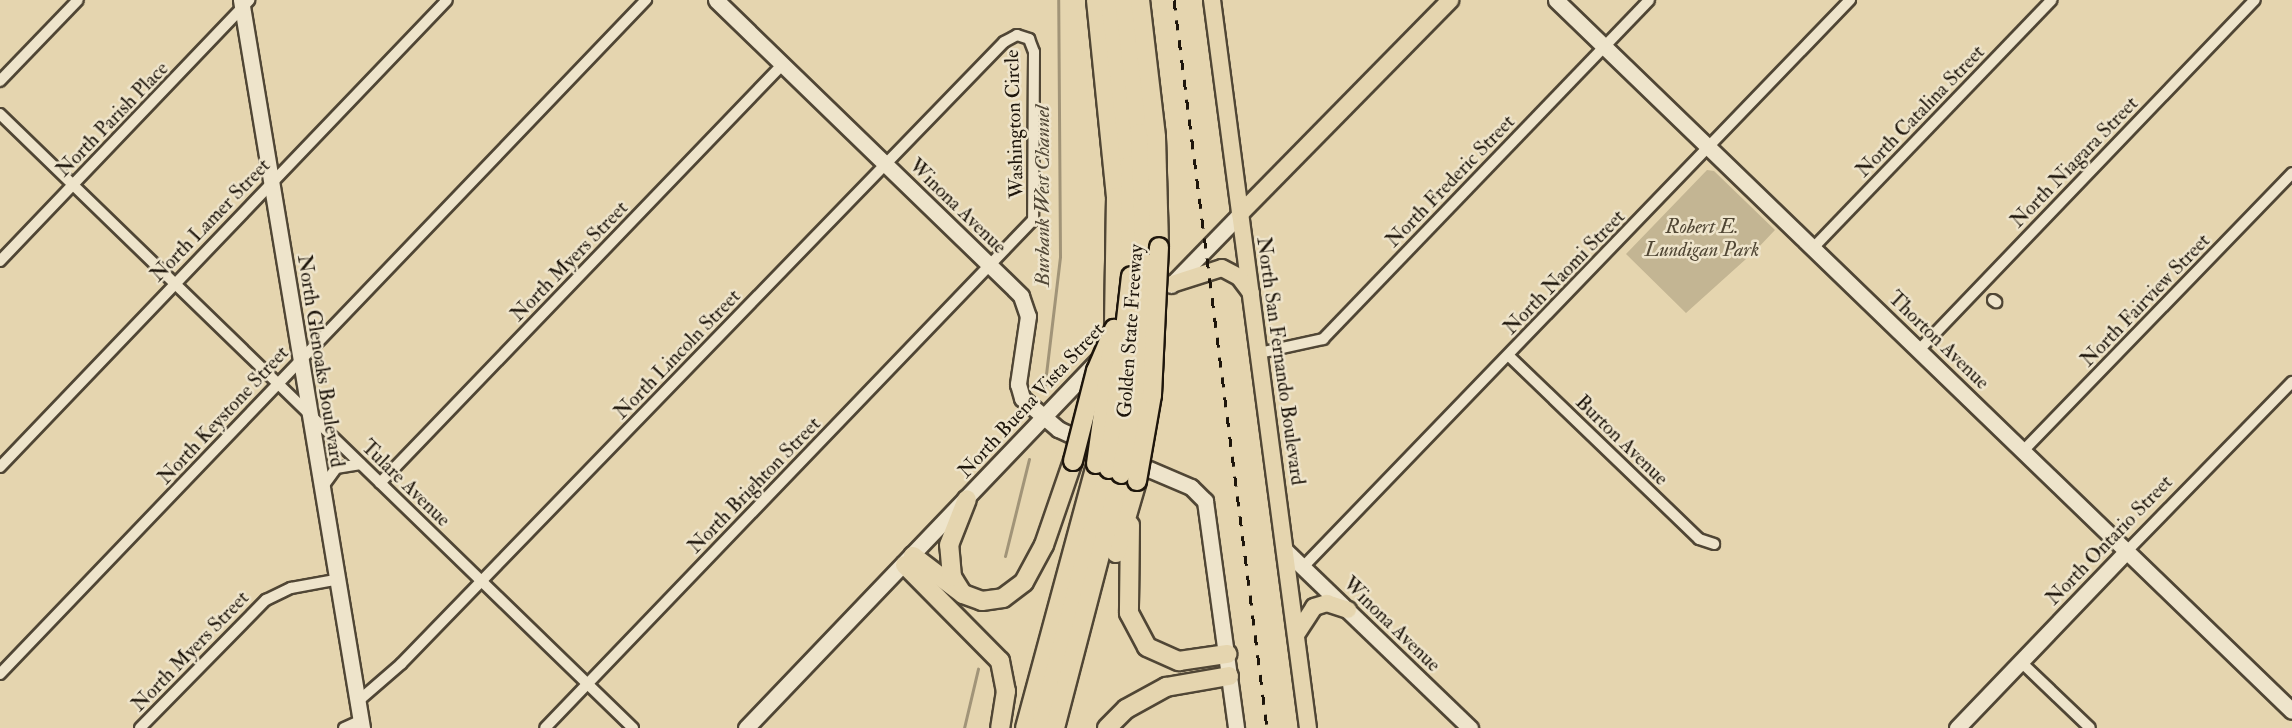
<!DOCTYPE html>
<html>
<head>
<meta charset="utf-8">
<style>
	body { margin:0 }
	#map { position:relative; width:2292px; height:728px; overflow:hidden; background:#e5d5af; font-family:"IM FELL Double Pica",serif }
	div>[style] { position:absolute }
	.green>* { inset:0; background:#c3b593 }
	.stream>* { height:3px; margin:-1.5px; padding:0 1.5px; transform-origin:1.5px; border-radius:1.5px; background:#a19478 }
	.roads { filter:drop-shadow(2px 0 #504635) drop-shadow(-2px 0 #504635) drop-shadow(0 2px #504635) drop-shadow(0 -2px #504635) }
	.street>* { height:10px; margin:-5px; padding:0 5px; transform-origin:5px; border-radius:5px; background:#eee4cb }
	.secondary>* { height:15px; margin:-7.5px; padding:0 7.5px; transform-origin:7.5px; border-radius:7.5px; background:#eee4cb }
	.primary>* { height:16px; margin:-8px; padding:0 8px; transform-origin:8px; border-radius:8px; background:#e5d5af }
	.highway>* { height:18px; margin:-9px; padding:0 9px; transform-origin:9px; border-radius:9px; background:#e5d5af }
	.rail>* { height:3px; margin-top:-1.5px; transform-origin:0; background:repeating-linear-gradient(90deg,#1e160c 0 10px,transparent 0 20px) }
	.bridges { filter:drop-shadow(2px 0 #1e160c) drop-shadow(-2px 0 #1e160c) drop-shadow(0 2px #1e160c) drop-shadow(0 -2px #1e160c) }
	.highway-bridge>* { height:18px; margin:-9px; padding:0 9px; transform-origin:9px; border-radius:9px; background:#e5d5af }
	span { translate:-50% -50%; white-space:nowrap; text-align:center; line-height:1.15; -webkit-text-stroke:5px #eee4cb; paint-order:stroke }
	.street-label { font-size:20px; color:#1e160c }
	.park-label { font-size:20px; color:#504634; font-style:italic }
	.water-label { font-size:21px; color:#524837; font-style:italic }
</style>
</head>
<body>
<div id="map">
	<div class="green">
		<div style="clip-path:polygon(1707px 170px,1714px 171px,1775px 230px,1755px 251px,1750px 247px,1742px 254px,1746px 259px,1686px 313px,1626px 254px)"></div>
	</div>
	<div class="stream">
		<div style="left:1044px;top:391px;width:136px;rotate:-83.2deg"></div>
		<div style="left:1060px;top:256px;width:256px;rotate:-90.4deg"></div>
		<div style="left:1005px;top:556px;width:100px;rotate:-76.1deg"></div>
		<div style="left:964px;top:728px;width:61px;rotate:-76.7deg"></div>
	</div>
	<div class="roads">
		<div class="street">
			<div style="left:0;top:81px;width:112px;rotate:-46.1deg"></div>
			<div style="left:0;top:114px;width:882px;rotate:44.13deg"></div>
			<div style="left:1813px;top:248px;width:344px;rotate:-46.1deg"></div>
			<div style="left:0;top:261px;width:361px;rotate:-46.3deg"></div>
			<div style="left:1993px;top:300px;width:4px;rotate:34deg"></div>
			<div style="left:1919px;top:350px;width:485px;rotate:-46.2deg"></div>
			<div style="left:1259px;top:353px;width:66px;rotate:-12.3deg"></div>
			<div style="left:1323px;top:339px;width:470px;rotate:-46.1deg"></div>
			<div style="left:1509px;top:356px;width:264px;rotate:43.9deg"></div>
			<div style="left:1699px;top:539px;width:16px;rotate:18deg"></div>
			<div style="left:2023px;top:451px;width:387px;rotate:-45.9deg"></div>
			<div style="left:0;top:467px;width:646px;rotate:-46.25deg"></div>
			<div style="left:380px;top:483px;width:581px;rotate:-46.12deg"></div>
			<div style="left:321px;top:489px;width:26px;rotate:-54deg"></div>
			<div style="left:336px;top:468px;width:25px;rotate:-9deg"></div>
			<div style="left:2126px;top:552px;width:238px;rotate:-45.7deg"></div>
			<div style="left:1303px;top:567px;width:788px;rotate:-46.03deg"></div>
			<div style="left:2021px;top:662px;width:95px;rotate:43.7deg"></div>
			<div style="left:0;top:674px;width:934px;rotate:-46.22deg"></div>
			<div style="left:356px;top:703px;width:60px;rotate:-40.9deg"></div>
			<div style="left:401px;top:664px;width:866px;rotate:-45.89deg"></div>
			<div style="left:1004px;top:42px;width:15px;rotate:-28deg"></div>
			<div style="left:1017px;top:35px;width:13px;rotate:18deg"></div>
			<div style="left:1029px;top:39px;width:14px;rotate:69deg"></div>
			<div style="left:1034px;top:52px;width:168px;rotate:90.3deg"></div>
			<div style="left:1033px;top:220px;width:704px;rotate:133.85deg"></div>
			<div style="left:140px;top:728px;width:180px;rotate:-45.5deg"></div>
			<div style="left:266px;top:600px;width:28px;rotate:-26deg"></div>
			<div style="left:291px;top:588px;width:45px;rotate:-10.3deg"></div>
			<div style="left:344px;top:728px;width:17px;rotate:-24deg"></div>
		</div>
		<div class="secondary">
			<div style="left:241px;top:0;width:738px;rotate:80.56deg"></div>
			<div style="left:716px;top:0;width:425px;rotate:44.1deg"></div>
			<div style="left:1021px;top:296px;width:21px;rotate:71deg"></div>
			<div style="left:1028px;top:316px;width:69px;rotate:98.4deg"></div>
			<div style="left:1018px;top:384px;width:15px;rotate:74deg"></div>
			<div style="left:1022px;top:398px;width:48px;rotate:40.7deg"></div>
			<div style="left:1058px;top:429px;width:55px;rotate:24.7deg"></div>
			<div style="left:1556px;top:0;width:1023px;rotate:44.01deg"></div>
			<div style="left:1171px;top:285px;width:99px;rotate:-45.8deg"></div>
			<div style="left:1130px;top:461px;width:66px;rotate:23.1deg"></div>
			<div style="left:1191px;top:487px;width:20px;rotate:45deg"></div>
			<div style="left:1205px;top:501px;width:229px;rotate:82.2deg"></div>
			<div style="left:1285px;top:550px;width:257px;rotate:43.9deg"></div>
			<div style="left:746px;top:728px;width:512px;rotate:-46.27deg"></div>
			<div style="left:1957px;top:728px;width:244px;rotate:-46.2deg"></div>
		</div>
		<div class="primary">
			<div style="left:1212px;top:0;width:734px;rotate:82.49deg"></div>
			<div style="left:1240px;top:214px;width:300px;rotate:-45.5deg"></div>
			<div style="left:1172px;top:284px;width:52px;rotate:-17.7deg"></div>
			<div style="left:1222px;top:268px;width:19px;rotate:28deg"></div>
			<div style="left:1239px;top:277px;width:20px;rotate:53deg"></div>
			<div style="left:1296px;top:635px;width:33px;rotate:-57deg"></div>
			<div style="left:1314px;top:607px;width:14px;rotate:-17deg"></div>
			<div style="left:1327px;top:603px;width:22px;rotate:18deg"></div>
		</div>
		<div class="highway">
			<div style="left:1096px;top:0;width:198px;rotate:84.2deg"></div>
			<div style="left:1116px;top:197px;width:132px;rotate:90.9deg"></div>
			<div style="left:1110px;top:0;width:166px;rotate:83.1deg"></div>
			<div style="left:1130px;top:165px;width:111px;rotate:89.5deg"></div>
			<div style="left:1124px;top:0;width:134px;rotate:83.1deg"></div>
			<div style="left:1140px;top:133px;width:129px;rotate:87.8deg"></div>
			<div style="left:1140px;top:0;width:138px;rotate:83.3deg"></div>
			<div style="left:1156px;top:137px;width:110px;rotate:88.4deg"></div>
			<div style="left:1130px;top:525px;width:88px;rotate:90.7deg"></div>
			<div style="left:1129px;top:613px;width:38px;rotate:62deg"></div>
			<div style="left:1147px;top:647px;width:35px;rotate:24deg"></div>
			<div style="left:1179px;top:661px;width:49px;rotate:-8.3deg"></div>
			<div style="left:1116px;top:553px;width:75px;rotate:-73.7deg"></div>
			<div style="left:913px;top:556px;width:63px;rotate:37.2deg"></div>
			<div style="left:963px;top:594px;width:20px;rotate:20deg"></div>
			<div style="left:982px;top:601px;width:21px;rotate:-8deg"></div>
			<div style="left:1003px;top:598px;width:26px;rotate:-37deg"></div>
			<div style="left:1024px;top:582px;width:42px;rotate:-61.6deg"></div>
			<div style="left:1044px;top:545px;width:89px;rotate:-71deg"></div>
			<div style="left:905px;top:565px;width:135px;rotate:45.3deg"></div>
			<div style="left:1000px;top:661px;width:31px;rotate:79deg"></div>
			<div style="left:1006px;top:691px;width:37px;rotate:99deg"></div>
			<div style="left:962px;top:593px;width:19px;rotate:-122deg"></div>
			<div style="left:952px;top:577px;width:32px;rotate:-95deg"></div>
			<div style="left:949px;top:545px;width:49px;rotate:-68.6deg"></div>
			<div style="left:1025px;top:728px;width:273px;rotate:-74.9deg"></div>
			<div style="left:1040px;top:728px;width:268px;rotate:-75.1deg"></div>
			<div style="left:1055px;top:728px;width:262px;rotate:-75.4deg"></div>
			<div style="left:1107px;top:728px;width:27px;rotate:-45deg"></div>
			<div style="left:1126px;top:709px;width:46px;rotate:-28.8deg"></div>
			<div style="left:1166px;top:687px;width:64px;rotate:-9.9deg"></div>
		</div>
	</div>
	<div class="rail">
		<div style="left:1174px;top:0;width:734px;rotate:82.72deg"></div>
	</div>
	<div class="bridges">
		<div class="highway-bridge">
			<div style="left:1073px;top:461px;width:93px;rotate:-75.7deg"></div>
			<div style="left:1096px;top:371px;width:46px;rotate:-66.8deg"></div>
			<div style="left:1096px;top:464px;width:116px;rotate:-82.1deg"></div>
			<div style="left:1109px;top:469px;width:194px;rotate:-83.5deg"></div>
			<div style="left:1121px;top:474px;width:89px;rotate:-79.7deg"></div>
			<div style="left:1137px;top:386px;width:124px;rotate:-86.3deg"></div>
			<div style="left:1137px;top:481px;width:87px;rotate:-80.1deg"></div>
			<div style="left:1152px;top:395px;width:148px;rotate:-87.3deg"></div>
		</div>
	</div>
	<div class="street-label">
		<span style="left:1920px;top:111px;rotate:-46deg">North Catalina Street</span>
		<span style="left:112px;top:119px;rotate:-46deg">North Parish Place</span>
		<span style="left:1014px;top:124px;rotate:-92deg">Washington Circle</span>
		<span style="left:2074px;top:162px;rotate:-46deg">North Niagara Street</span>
		<span style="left:1450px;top:181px;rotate:-46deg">North Frederic Street</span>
		<span style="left:958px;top:206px;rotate:44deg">Winona Avenue</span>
		<span style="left:210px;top:220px;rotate:-46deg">North Lamer Street</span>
		<span style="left:569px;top:261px;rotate:-46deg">North Myers Street</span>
		<span style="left:1564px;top:272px;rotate:-46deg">North Naomi Street</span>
		<span style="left:2145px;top:300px;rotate:-46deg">North Fairview Street</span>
		<span style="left:1130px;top:331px;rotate:-86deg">Golden State Freeway</span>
		<span style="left:1939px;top:340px;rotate:44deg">Thorton Avenue</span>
		<span style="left:677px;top:354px;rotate:-46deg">North Lincoln Street</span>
		<span style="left:321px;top:361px;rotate:81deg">North Glenoaks Boulevard</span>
		<span style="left:1281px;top:361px;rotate:82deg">North San Fernando Boulevard</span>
		<span style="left:1031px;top:400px;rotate:-47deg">North Buena Vista Street</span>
		<span style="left:223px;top:415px;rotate:-47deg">North Keystone Street</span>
		<span style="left:1622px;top:440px;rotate:44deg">Burton Avenue</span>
		<span style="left:406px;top:483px;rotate:44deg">Tulare Avenue</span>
		<span style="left:754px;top:485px;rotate:-46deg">North Brighton Street</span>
		<span style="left:2109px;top:540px;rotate:-46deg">North Ontario Street</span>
		<span style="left:1392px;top:624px;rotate:44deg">Winona Avenue</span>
		<span style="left:190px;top:651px;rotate:-46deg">North Myers Street</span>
	</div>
	<div class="park-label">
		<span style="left:1702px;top:238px">Robert E.<br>Lundigan Park</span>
	</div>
	<div class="water-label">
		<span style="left:1043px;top:196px;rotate:-90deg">Burbank West Channel</span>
	</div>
</div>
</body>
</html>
